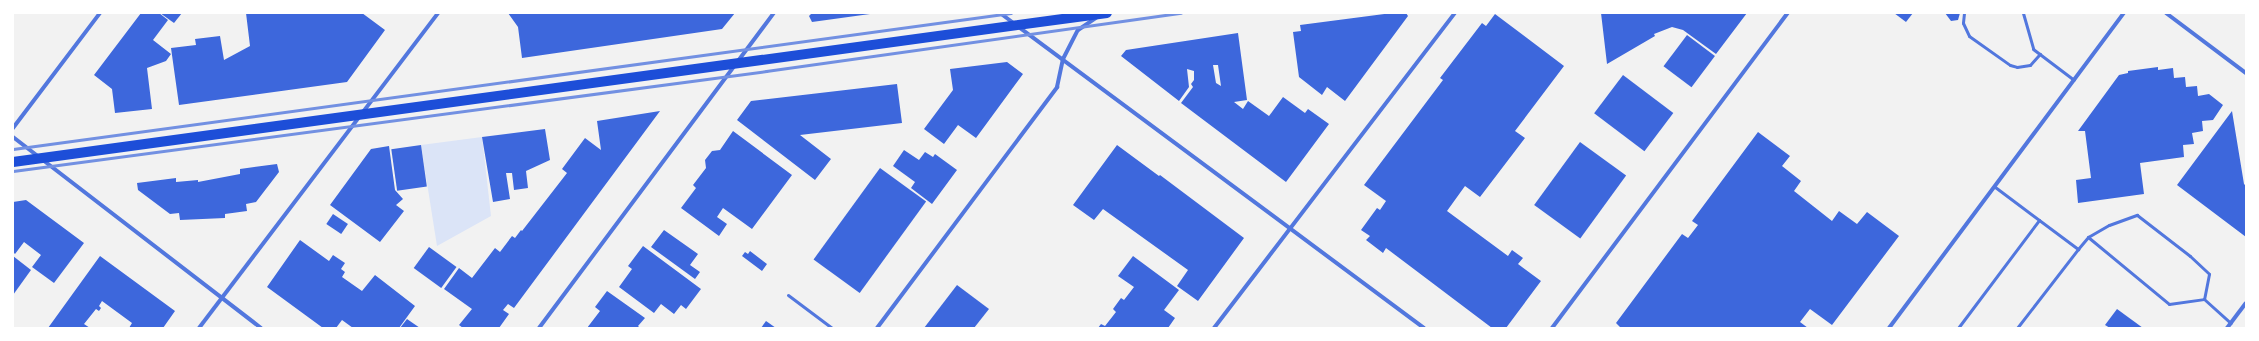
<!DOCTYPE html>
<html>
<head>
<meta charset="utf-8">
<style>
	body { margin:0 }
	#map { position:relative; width:2259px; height:341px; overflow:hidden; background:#f2f2f2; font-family:"Nunito Sans",sans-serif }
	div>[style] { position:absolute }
	.green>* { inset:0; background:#dbe4f7 }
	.building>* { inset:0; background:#3d67dc; transform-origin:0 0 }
	.service>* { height:3px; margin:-1.5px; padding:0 1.5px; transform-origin:1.5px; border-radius:1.5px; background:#5277de }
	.minor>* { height:4px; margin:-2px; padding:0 2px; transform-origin:2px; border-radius:2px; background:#5277de }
	.primary>* { height:10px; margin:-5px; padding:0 5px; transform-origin:5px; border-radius:5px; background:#1d4ed8 }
	.rail>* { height:3px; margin:-1.5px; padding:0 1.5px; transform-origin:1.5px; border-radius:1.5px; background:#7290e2 }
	span { translate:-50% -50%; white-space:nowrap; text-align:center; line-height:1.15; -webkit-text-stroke:3px #fff; paint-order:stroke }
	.frame { position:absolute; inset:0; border:14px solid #fff; pointer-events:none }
</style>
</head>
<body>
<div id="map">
	<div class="green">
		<div style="clip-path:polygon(482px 137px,491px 216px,437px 246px,421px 145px)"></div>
	</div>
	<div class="building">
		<div style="clip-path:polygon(141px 13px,159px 13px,168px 20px,153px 40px,171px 54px,166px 61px,147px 68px,152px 109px,115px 113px,112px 89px,94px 75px)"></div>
		<div style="clip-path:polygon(160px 13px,182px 13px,174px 23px)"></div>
		<div style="clip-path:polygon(246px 13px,362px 13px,385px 30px,347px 82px,179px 105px,171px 48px,196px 45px,195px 39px,220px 36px,224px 60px,250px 46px)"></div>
		<div style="clip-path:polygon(508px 13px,735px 13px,722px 29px,522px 58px,518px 27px)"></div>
		<div style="clip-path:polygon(812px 13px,870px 13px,870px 14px,812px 22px,809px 16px)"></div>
		<div style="clip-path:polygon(1392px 13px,1406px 13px,1408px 16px,1345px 101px,1327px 87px,1322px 95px,1299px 77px,1293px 32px,1301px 31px,1300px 25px)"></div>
		<div style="clip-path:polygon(1601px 13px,1747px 13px,1716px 54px,1683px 30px,1672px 27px,1654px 34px,1655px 36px,1607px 64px)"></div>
		<div style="clip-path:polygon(1894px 13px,1913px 13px,1906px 22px)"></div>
		<div style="clip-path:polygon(1945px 13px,1960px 13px,1958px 20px,1951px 21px)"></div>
		<div style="clip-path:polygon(1495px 14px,1564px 66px,1515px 131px,1525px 138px,1480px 197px,1465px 186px,1447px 211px,1508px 256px,1512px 250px,1523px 258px,1518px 264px,1541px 281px,1506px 328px,1492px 328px,1386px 248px,1383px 253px,1366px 240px,1370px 236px,1361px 230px,1377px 208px,1380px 210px,1386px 201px,1364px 185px,1443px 80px,1440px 78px,1482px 23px,1486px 26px)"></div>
		<div style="clip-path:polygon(evenodd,1238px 33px,1247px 100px,1234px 102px,1243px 109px,1248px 101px,1269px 116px,1283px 97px,1305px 113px,1308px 109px,1329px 124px,1286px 182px,1181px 103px,1193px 87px,1191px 84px,1194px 80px,1194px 71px,1187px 69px,1189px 87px,1179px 101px,1121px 56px,1126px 50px,1238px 33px,1213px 65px,1218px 65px,1221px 86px,1216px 83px,1213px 65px)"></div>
		<div style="left:1687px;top:35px;width:35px;height:39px;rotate:37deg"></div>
		<div style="clip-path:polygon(1007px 62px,1023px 74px,976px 138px,958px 125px,944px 144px,924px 129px,953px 90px,950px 69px)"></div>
		<div style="clip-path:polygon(2158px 67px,2158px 70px,2173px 68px,2174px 78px,2185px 77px,2186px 87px,2197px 86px,2198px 96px,2209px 94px,2223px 105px,2213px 120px,2202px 121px,2203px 131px,2192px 133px,2194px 144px,2183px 145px,2184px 157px,2140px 163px,2144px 194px,2078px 203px,2076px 180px,2091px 178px,2085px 131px,2078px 131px,2119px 75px,2128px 73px,2128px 71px)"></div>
		<div style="left:1623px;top:75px;width:63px;height:48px;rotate:37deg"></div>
		<div style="clip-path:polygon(897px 84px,902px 123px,800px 135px,831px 159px,815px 180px,737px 120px,751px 101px)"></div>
		<div style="clip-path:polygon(660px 111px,514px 308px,508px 304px,503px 310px,509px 314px,499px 328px,463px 328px,459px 325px,472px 309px,444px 289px,459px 268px,472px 278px,495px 248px,500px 252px,512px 236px,515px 238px,521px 230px,522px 231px,567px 173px,562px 169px,585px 138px,601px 150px,597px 121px)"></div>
		<div style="clip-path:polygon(2232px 111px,2244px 184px,2246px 186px,2246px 237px,2177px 185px)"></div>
		<div style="clip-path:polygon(545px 129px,550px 160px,526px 171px,528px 188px,514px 190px,512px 173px,506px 173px,510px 199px,493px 202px,482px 137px)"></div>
		<div style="clip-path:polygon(733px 131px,792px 175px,752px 229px,723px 208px,717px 217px,727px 224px,719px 236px,681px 208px,696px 188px,693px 185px,706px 168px,705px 160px,712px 151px,720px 150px)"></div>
		<div style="clip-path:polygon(1758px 132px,1790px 156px,1782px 166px,1801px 181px,1794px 191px,1832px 221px,1839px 211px,1857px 224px,1867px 212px,1899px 236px,1832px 325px,1810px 309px,1800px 322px,1808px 328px,1621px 328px,1616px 323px,1682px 234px,1688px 238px,1698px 225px,1692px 221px)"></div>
		<div style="left:1580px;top:142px;width:57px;height:78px;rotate:36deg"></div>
		<div style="left:421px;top:145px;width:42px;height:30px;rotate:82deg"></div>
		<div style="clip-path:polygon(1117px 145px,1159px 176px,1160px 175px,1244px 238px,1198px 301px,1177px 286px,1188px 270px,1103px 209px,1094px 220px,1073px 205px)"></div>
		<div style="clip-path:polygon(389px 146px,395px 190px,403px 199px,396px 205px,404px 211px,380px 242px,330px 205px,371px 149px)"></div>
		<div style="clip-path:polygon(904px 150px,919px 160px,925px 152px,933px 157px,935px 154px,957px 170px,932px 204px,911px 188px,915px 182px,893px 166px)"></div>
		<div style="clip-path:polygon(277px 164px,279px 172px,256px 202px,246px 204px,247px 211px,225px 214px,225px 218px,180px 220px,179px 213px,170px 214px,138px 190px,137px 183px,176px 178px,176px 182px,198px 180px,198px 182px,240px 174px,240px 169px)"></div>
		<div style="left:880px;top:168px;width:57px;height:113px;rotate:36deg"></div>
		<div style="clip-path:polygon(26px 200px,84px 243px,54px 283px,32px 267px,41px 255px,24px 242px,15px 254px,13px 252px,13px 202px)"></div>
		<div style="left:333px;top:214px;width:18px;height:12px;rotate:34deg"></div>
		<div style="clip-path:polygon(664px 230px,698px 254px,690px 265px,700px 272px,695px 279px,651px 247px)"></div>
		<div style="clip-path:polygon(300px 240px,329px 261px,333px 255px,345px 263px,341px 269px,345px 272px,342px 277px,362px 291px,375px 275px,415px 306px,399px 328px,353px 328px,342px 320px,336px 328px,323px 328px,267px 287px)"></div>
		<div style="clip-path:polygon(643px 246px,701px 289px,686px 309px,681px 305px,674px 314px,661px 304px,654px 313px,619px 287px,632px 269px,628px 266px)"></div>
		<div style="left:429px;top:247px;width:34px;height:26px;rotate:36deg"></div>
		<div style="clip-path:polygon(750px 251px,767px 264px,762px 271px,742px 256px,745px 252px,748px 254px)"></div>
		<div style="clip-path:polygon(13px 256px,31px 270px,13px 295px)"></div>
		<div style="clip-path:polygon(100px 256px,175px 311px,163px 328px,129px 328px,132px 323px,102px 301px,99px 306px,101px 308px,99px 311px,96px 309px,84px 324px,90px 328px,48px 328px)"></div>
		<div style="clip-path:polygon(1133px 256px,1179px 290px,1164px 310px,1175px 318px,1168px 328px,1098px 328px,1101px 324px,1105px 326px,1116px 312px,1113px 309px,1121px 298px,1124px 300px,1134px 287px,1118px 276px)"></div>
		<div style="clip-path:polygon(957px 285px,989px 309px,974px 328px,924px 328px)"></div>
		<div style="clip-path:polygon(607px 291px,645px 318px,638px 326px,640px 328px,587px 328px,600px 311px,595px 307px)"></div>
		<div style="clip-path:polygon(2117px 309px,2143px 328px,2110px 328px,2105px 325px)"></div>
		<div style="clip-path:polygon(407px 319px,420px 328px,400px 328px)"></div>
		<div style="clip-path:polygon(766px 321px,776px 328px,761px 328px)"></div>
	</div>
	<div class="service">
		<div style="left:1964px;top:13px;width:10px;rotate:96deg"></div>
		<div style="left:1963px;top:23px;width:14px;rotate:65deg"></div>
		<div style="left:1969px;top:36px;width:50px;rotate:35.3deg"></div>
		<div style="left:2010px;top:65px;width:7px;rotate:16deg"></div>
		<div style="left:2017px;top:67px;width:13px;rotate:-9deg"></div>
		<div style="left:2030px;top:65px;width:15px;rotate:-48deg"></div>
		<div style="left:2023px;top:13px;width:37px;rotate:74deg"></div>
		<div style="left:2033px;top:49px;width:51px;rotate:37.1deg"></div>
		<div style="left:1995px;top:187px;width:104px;rotate:36.8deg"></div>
		<div style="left:2078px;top:249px;width:16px;rotate:-50deg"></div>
		<div style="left:2088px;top:237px;width:24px;rotate:-30deg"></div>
		<div style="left:2109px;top:225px;width:30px;rotate:-20deg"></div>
		<div style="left:2137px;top:215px;width:67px;rotate:37.7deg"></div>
		<div style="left:2190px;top:256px;width:26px;rotate:43deg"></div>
		<div style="left:2209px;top:274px;width:25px;rotate:101deg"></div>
		<div style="left:2204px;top:299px;width:36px;rotate:42deg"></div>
		<div style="left:2088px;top:237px;width:105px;rotate:39.6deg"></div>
		<div style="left:2169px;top:304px;width:35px;rotate:-8deg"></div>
		<div style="left:788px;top:295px;width:55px;rotate:36.9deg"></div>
		<div style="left:1958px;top:328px;width:135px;rotate:-53.1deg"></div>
		<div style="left:2017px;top:328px;width:100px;rotate:-52.3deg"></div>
	</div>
	<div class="minor">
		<div style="left:1000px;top:13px;width:528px;rotate:36.61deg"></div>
		<div style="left:2166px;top:13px;width:100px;rotate:36.9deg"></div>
		<div style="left:13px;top:128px;width:144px;rotate:-52.9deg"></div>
		<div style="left:13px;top:137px;width:313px;rotate:37.6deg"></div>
		<div style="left:199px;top:328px;width:395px;rotate:-52.8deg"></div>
		<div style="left:539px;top:328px;width:393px;rotate:-53.3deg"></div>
		<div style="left:877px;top:328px;width:301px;rotate:-53.2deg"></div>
		<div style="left:1057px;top:87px;width:29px;rotate:-78deg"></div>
		<div style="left:1063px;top:59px;width:33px;rotate:-63deg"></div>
		<div style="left:1078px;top:30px;width:23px;rotate:-34deg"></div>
		<div style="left:1214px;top:328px;width:397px;rotate:-52.6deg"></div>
		<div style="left:1552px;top:328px;width:394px;rotate:-53.2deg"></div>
		<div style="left:1889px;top:328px;width:393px;rotate:-53.3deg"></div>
		<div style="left:2227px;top:328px;width:31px;rotate:-53deg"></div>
	</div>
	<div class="primary">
		<div style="left:13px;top:162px;width:1104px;rotate:-7.76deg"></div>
	</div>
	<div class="rail">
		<div style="left:13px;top:149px;width:1007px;rotate:-7.76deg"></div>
		<div style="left:13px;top:171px;width:760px;rotate:-7.56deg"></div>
		<div style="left:766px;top:71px;width:419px;rotate:-8deg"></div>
	</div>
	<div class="frame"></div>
</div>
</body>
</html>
